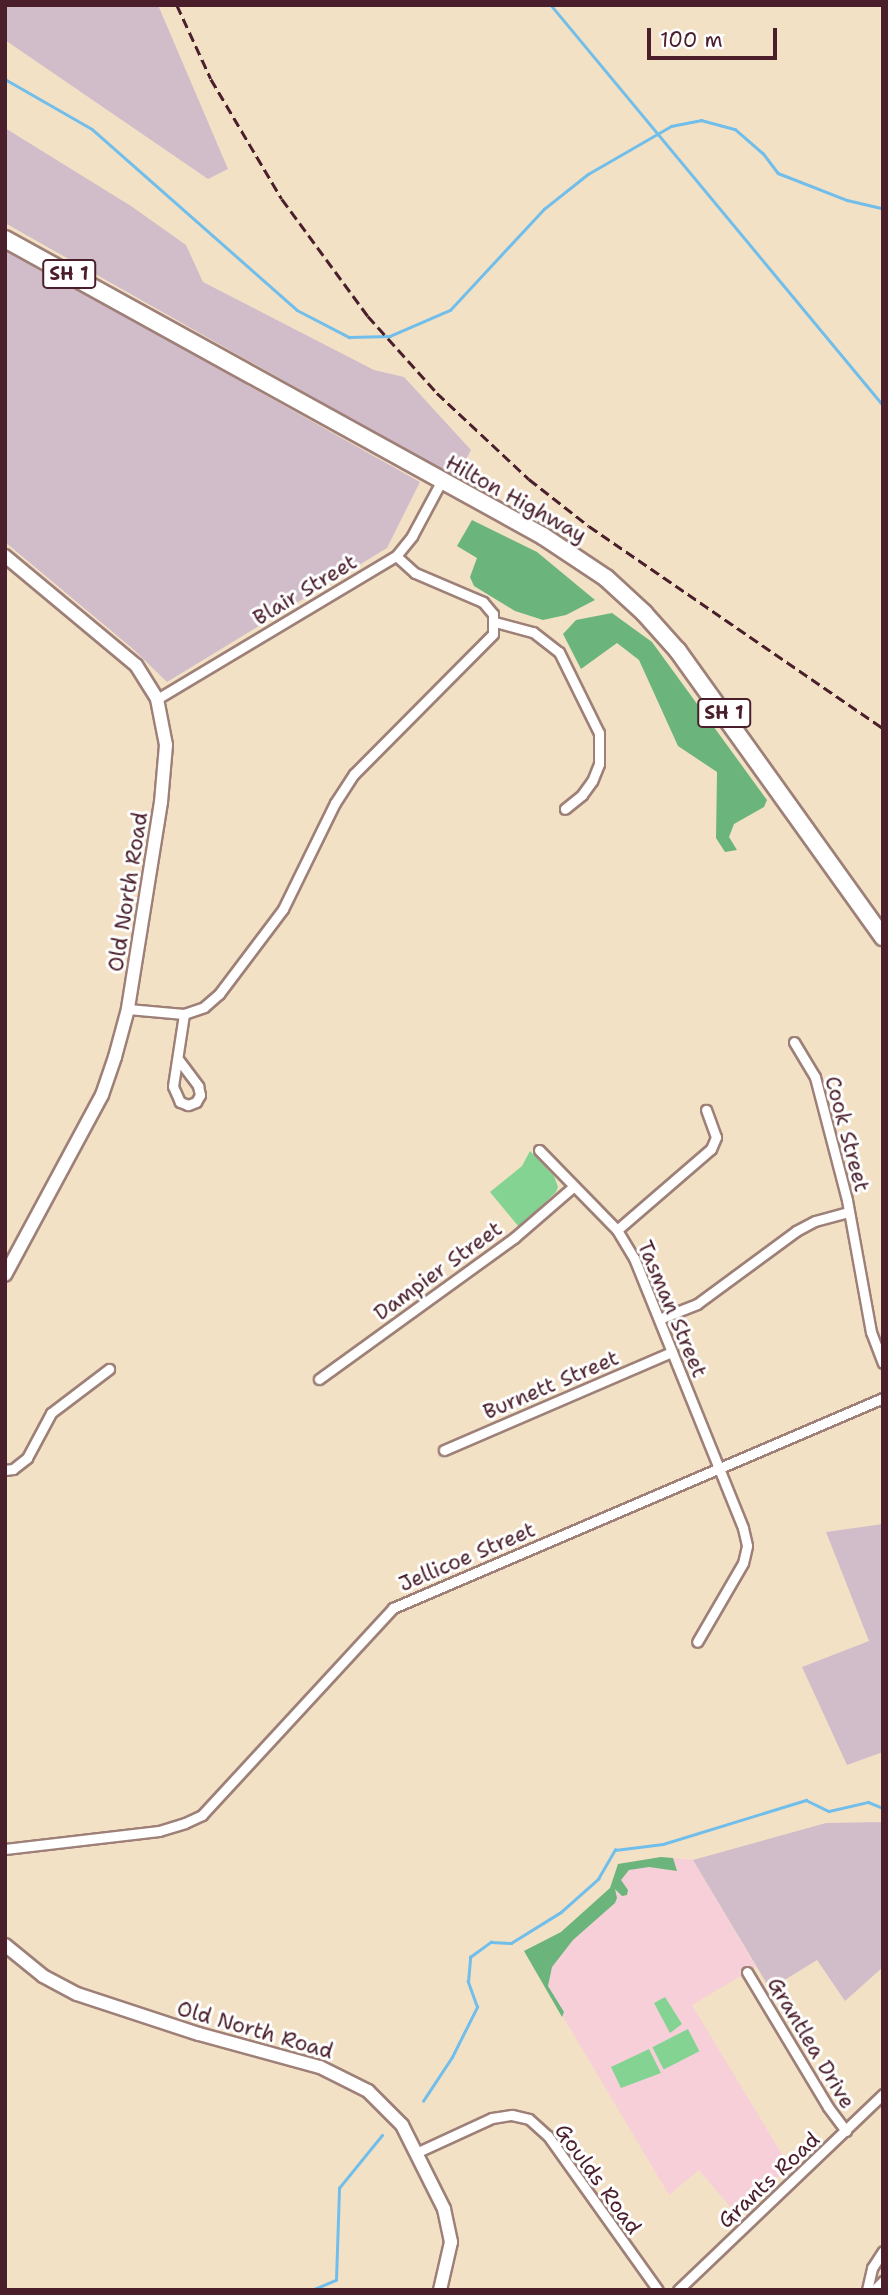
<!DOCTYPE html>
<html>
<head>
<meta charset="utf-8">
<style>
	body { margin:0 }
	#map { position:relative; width:888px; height:2295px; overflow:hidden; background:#f3e1c6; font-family:"Shantell Sans",sans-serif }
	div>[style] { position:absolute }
	.built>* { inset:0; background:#f6cfd8 }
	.industrial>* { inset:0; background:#d1bdca }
	.green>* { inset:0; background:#84d393; transform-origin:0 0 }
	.forest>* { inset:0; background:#6bb57d }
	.stream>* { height:2.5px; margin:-1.25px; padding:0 1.25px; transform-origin:1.25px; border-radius:1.25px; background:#71beeb }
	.roads { filter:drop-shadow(2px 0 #9e8078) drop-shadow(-2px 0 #9e8078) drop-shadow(0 2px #9e8078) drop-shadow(0 -2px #9e8078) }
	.street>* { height:9px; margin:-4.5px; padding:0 4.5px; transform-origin:4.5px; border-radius:4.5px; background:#fff }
	.secondary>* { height:12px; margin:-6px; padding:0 6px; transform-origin:6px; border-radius:6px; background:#fff }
	.highway>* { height:16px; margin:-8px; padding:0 8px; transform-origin:8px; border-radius:8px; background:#fff }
	.rail>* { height:2.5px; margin-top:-1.25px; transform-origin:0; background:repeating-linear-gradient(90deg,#4a1f2b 0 10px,transparent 0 15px) }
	span { translate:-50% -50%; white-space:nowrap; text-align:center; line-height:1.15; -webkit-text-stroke:6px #fff; paint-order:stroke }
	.shield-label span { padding:2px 5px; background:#fff; border:2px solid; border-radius:5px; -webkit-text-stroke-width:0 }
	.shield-label { font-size:19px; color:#4a1f2b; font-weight:700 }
	.street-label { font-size:21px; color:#4a1f2b }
	.frame { position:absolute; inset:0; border:7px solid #4a1f2b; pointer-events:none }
	.scale { position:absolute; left:647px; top:28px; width:130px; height:32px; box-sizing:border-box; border:4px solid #4a1f2b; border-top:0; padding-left:9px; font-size:21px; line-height:24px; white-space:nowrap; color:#4a1f2b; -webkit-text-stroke:5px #fff; paint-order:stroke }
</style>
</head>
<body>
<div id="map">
	<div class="built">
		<div style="clip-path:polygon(661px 1857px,693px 1860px,756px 1967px,692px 2005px,789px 2166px,738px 2216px,699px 2170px,669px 2195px,524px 1951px,561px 1932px,610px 1888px,618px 1864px)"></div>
	</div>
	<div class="industrial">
		<div style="clip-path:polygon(5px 5px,158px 5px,228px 169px,208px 179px,5px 40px)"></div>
		<div style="clip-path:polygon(5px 128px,131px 206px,186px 245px,203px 282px,374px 370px,404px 377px,471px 450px,456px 478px,5px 223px)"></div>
		<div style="clip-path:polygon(5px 249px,420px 482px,387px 548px,167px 682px,133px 649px,5px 542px)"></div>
		<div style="clip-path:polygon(883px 1524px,883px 1752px,847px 1765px,802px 1667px,869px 1641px,826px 1532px)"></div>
		<div style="clip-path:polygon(883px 1822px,883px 1967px,845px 2001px,817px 1960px,770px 1989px,693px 1860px,826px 1823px)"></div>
	</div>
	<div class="green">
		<div style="clip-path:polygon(530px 1151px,554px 1176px,558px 1187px,556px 1192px,519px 1227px,490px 1192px,522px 1166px)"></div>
		<div style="clip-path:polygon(665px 1997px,682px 2024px,670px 2033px,654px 2003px)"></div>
		<div style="left:688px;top:2029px;width:25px;height:40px;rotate:63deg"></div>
		<div style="clip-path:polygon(649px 2049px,661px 2073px,621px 2088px,611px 2067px)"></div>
	</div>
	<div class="forest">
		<div style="clip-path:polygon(472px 520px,537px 552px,595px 600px,566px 615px,543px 620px,515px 611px,474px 586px,470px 577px,477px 558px,457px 546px)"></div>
		<div style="clip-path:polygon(612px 613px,652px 642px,767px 800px,764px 807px,734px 824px,729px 837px,737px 850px,725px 852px,716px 838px,717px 772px,678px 746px,639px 660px,617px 643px,581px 669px,563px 634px,576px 620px)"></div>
		<div style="clip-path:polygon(661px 1857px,673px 1858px,677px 1871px,649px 1867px,629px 1870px,621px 1880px,628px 1890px,627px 1895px,622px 1896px,615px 1889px,617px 1898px,615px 1903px,573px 1940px,552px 1967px,548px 1986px,564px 2012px,562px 2017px,524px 1951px,561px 1932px,610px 1888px,618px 1864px)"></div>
	</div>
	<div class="stream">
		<div style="left:551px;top:5px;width:520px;rotate:50.31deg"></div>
		<div style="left:5px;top:79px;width:100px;rotate:29.9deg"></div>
		<div style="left:92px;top:129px;width:273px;rotate:41.4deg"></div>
		<div style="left:297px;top:310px;width:59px;rotate:27.4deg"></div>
		<div style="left:349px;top:337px;width:41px;rotate:-1.4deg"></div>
		<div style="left:390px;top:336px;width:65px;rotate:-23.4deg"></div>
		<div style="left:450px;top:310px;width:138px;rotate:-47.1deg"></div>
		<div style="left:544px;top:209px;width:56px;rotate:-38.5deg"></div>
		<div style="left:588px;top:174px;width:96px;rotate:-30deg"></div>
		<div style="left:671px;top:126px;width:31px;rotate:-11deg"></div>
		<div style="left:701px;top:120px;width:35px;rotate:15deg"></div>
		<div style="left:735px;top:129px;width:37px;rotate:41deg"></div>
		<div style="left:763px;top:153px;width:25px;rotate:53deg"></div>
		<div style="left:778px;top:173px;width:74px;rotate:21.4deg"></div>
		<div style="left:847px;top:200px;width:37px;rotate:13deg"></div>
		<div style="left:423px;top:2101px;width:53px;rotate:-56.6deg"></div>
		<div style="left:452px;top:2057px;width:56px;rotate:-63.4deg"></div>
		<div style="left:477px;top:2007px;width:27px;rotate:-110deg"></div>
		<div style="left:468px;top:1982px;width:25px;rotate:-85deg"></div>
		<div style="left:470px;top:1957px;width:26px;rotate:-36deg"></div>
		<div style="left:491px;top:1942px;width:20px;rotate:3deg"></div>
		<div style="left:511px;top:1943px;width:59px;rotate:-31.8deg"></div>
		<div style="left:561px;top:1912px;width:50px;rotate:-41.7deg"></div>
		<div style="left:598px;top:1879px;width:34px;rotate:-60deg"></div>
		<div style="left:615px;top:1850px;width:48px;rotate:-7.1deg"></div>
		<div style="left:663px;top:1844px;width:150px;rotate:-17.1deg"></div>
		<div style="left:806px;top:1800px;width:25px;rotate:26deg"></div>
		<div style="left:829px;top:1811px;width:40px;rotate:-13deg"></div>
		<div style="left:868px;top:1802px;width:16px;rotate:22deg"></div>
		<div style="left:312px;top:2290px;width:26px;rotate:-23deg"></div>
		<div style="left:336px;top:2280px;width:92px;rotate:-88.1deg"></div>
		<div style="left:339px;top:2188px;width:68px;rotate:-50.9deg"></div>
	</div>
	<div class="roads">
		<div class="street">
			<div style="left:495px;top:622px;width:39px;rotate:15deg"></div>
			<div style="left:533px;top:632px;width:33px;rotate:38deg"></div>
			<div style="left:559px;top:652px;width:90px;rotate:63.7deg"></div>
			<div style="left:599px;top:733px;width:31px;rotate:90deg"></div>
			<div style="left:599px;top:764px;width:18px;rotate:112deg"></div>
			<div style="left:592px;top:781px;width:17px;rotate:126deg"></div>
			<div style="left:582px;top:795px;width:22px;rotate:141deg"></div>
			<div style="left:157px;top:699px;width:279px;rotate:-30.9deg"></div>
			<div style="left:396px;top:556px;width:26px;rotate:-51deg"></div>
			<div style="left:412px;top:536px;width:61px;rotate:-61.8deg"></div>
			<div style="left:128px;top:1009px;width:56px;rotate:5.1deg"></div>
			<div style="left:184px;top:1014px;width:21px;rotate:-19deg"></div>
			<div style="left:204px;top:1007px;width:20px;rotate:-41deg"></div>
			<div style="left:219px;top:994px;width:106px;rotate:-53deg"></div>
			<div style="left:283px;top:909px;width:118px;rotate:-63.9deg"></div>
			<div style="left:335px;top:803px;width:35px;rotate:-57deg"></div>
			<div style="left:354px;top:774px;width:197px;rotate:-45.2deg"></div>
			<div style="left:493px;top:634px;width:20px;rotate:-90deg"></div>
			<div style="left:493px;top:614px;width:16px;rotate:-130deg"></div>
			<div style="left:483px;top:602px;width:74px;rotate:-156.9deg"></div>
			<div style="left:415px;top:573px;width:25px;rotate:-138deg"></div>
			<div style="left:794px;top:1042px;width:41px;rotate:59deg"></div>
			<div style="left:815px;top:1077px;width:127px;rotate:75.4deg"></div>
			<div style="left:847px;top:1200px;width:134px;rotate:79.7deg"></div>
			<div style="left:871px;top:1332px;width:33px;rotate:69deg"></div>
			<div style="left:178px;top:1059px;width:34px;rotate:53deg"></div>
			<div style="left:198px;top:1086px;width:9px;rotate:77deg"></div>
			<div style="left:200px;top:1095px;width:8px;rotate:120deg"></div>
			<div style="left:196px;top:1102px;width:9px;rotate:159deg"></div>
			<div style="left:188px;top:1105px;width:9px;rotate:-159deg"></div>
			<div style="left:180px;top:1102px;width:17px;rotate:-114deg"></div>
			<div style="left:173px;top:1086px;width:73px;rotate:-81.3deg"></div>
			<div style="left:539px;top:1150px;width:112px;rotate:45.7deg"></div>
			<div style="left:617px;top:1230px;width:33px;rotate:59deg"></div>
			<div style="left:634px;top:1258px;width:291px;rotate:68deg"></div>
			<div style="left:743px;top:1528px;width:18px;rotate:77deg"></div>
			<div style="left:747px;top:1546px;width:17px;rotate:103deg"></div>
			<div style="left:743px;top:1563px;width:91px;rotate:120.2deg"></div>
			<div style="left:617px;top:1230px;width:124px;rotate:-40.8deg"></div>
			<div style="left:711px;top:1149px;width:13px;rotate:-67deg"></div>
			<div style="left:716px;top:1137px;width:29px;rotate:-110deg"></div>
			<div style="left:659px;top:1319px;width:41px;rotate:-21.5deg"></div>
			<div style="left:697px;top:1304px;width:123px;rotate:-36.4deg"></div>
			<div style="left:796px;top:1231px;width:21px;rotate:-28deg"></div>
			<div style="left:815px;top:1221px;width:35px;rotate:-15deg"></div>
			<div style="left:319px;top:1379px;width:241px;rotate:-35.9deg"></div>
			<div style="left:514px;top:1238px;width:79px;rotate:-40.9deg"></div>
			<div style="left:444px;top:1450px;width:248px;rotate:-23.3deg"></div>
			<div style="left:5px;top:1470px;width:8px;rotate:-7deg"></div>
			<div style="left:13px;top:1469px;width:18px;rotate:-38deg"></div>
			<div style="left:27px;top:1458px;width:51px;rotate:-61.9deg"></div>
			<div style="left:51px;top:1413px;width:73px;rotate:-37.2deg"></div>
			<div style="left:5px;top:1849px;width:155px;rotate:-6.7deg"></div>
			<div style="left:159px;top:1831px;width:27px;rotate:-17deg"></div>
			<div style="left:185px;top:1823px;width:19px;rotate:-25deg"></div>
			<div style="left:202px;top:1815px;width:282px;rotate:-47.3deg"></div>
			<div style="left:393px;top:1608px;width:533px;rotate:-23.2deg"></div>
			<div style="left:747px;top:1972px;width:157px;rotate:59deg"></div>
			<div style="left:828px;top:2107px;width:30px;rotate:53deg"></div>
			<div style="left:418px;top:2152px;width:81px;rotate:-24.7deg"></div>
			<div style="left:492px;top:2118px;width:20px;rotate:-9deg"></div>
			<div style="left:512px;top:2115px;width:17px;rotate:13deg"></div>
			<div style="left:529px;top:2119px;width:25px;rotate:42deg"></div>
			<div style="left:548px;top:2136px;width:189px;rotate:54.5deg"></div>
			<div style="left:678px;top:2290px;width:284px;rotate:-43.7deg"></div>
			<div style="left:867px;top:2290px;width:23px;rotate:-77deg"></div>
			<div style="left:872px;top:2268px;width:20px;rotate:-57deg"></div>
			<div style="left:874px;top:2290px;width:13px;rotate:-45deg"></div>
		</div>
		<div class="secondary">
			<div style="left:5px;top:556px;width:170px;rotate:39.8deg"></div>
			<div style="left:136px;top:665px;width:40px;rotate:58deg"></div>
			<div style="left:157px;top:699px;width:47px;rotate:78.9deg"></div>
			<div style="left:166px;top:745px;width:57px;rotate:95deg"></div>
			<div style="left:161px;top:802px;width:210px;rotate:99.1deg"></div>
			<div style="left:128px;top:1009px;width:50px;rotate:105.2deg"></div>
			<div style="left:115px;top:1057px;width:40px;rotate:108.9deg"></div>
			<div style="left:102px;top:1095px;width:204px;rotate:118.3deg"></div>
			<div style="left:5px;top:1945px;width:49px;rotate:39.2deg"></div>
			<div style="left:43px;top:1976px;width:38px;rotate:28deg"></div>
			<div style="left:77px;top:1994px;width:128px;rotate:18.2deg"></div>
			<div style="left:199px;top:2034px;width:125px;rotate:15.3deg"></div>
			<div style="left:320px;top:2067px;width:54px;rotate:26.6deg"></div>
			<div style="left:368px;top:2091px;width:48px;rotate:45deg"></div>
			<div style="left:402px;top:2125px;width:94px;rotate:63.4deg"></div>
			<div style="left:444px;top:2209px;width:34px;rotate:78deg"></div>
			<div style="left:451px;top:2242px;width:49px;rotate:102.9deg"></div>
		</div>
		<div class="highway">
			<div style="left:5px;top:239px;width:615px;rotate:28.9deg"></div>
			<div style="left:543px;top:536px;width:76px;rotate:33.7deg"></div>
			<div style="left:606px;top:578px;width:52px;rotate:42.6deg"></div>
			<div style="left:644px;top:613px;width:51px;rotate:48.2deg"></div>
			<div style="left:678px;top:651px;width:352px;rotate:54.4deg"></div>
		</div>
	</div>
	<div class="rail">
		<div style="left:177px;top:5px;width:81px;rotate:65.3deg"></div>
		<div style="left:211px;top:79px;width:139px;rotate:59.4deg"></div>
		<div style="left:282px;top:199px;width:145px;rotate:53.7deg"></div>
		<div style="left:368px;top:316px;width:103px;rotate:48.1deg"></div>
		<div style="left:437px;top:393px;width:126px;rotate:43.1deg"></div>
		<div style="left:529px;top:479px;width:76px;rotate:38.1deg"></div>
		<div style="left:589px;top:526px;width:357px;rotate:34.5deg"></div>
	</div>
	<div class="shield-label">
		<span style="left:69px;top:274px">SH 1</span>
		<span style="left:724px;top:713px">SH 1</span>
	</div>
	<div class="street-label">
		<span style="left:516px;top:499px;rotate:29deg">Hilton Highway</span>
		<span style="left:305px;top:590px;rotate:-31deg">Blair Street</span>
		<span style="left:128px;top:892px;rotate:-81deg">Old North Road</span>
		<span style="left:847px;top:1134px;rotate:75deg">Cook Street</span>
		<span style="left:438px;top:1271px;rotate:-36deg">Dampier Street</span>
		<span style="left:672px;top:1309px;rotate:67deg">Tasman Street</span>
		<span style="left:551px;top:1385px;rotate:-23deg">Burnett Street</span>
		<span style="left:467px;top:1557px;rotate:-23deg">Jellicoe Street</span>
		<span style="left:255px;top:2030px;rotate:16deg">Old North Road</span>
		<span style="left:811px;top:2043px;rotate:59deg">Grantlea Drive</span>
		<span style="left:598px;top:2179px;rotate:54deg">Goulds Road</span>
		<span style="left:769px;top:2180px;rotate:-43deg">Grants Road</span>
	</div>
	<div class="frame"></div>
	<div class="scale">100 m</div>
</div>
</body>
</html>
